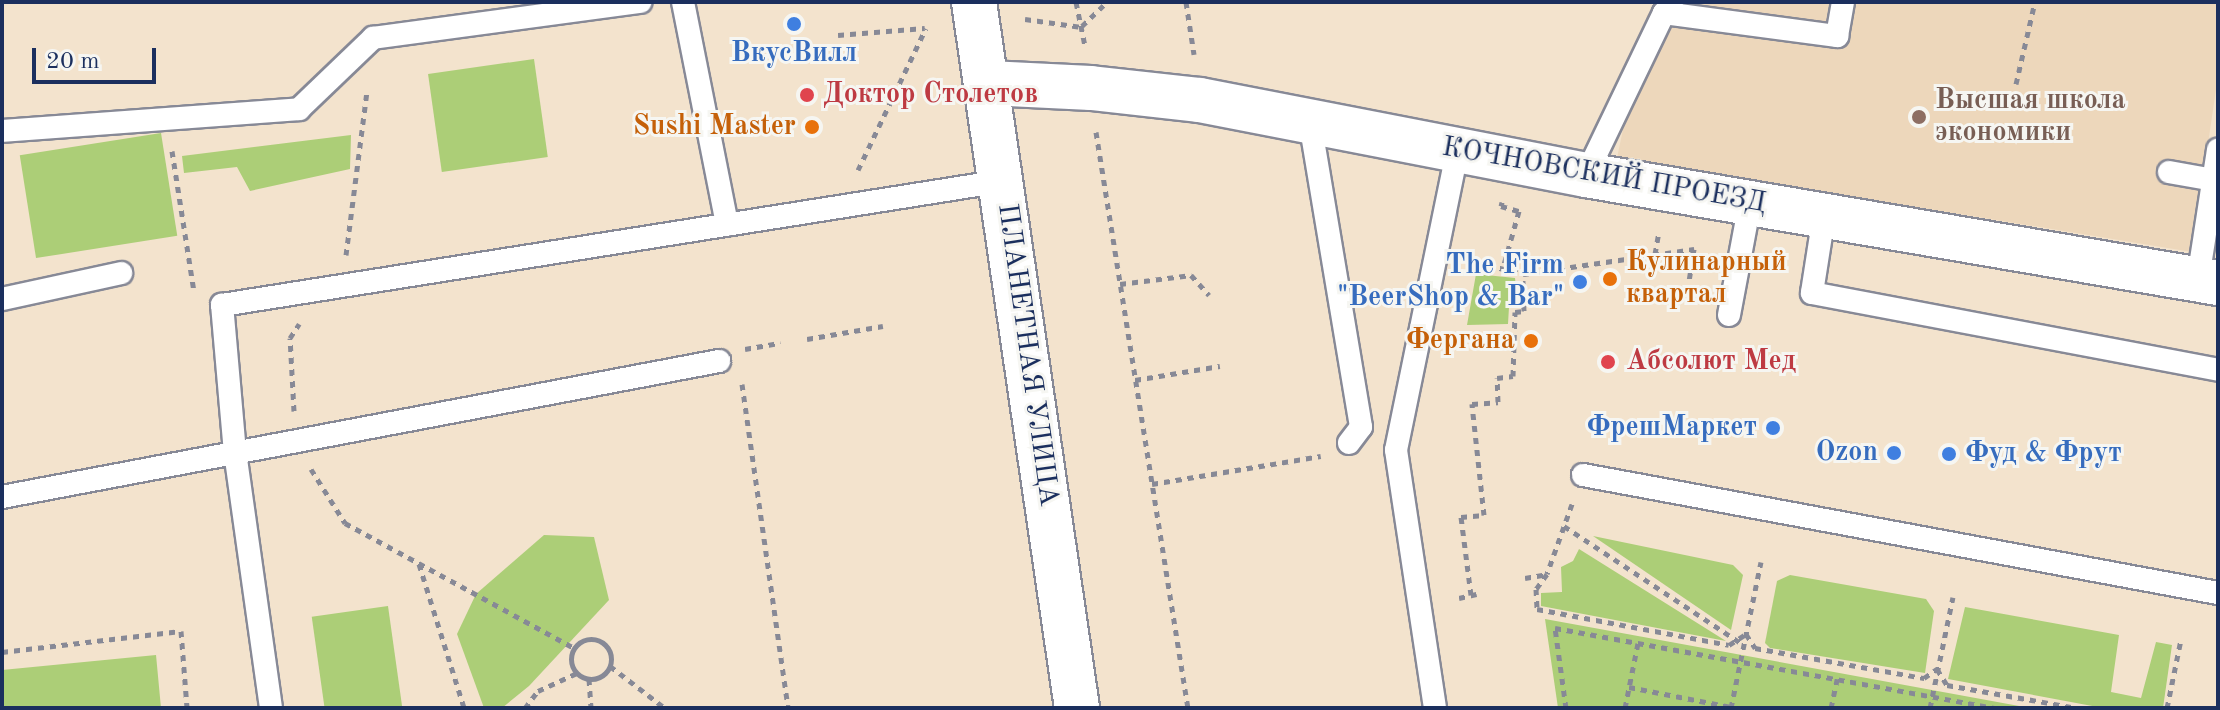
<!DOCTYPE html>
<html>
<head>
<meta charset="utf-8">
<style>
	body { margin:0 }
	#map { position:relative; width:2220px; height:710px; overflow:hidden; background:#f3e3cd; font-family:"Old Standard TT",serif }
	div>[style] { position:absolute }
	.built>* { inset:0; background:#edd7bb }
	.green>* { inset:0; background:#acce77; transform-origin:0 0 }
	.path>* { height:5px; margin-top:-2.5px; transform-origin:0; background:repeating-linear-gradient(90deg,#878996 0 6px,transparent 0 12px) }
	.path>.ring { margin:-2.5px; padding:0; box-sizing:content-box; background:none; border:5px solid #878996; border-radius:50% }
	.roads { filter:drop-shadow(2px 0 #878996) drop-shadow(-2px 0 #878996) drop-shadow(0 2px #878996) drop-shadow(0 -2px #878996) }
	.service>* { height:22px; margin:-11px; padding:0 11px; transform-origin:11px; border-radius:11px; background:#fff }
	.minor>* { height:44px; margin:-22px; padding:0 22px; transform-origin:22px; border-radius:22px; background:#fff }
	.tertiary>* { height:44px; margin:-22px; padding:0 22px; transform-origin:22px; border-radius:22px; background:#fff }
	.dots>* { width:22px; height:22px; translate:-50% -50%; box-sizing:border-box; border:4px solid #f6f6f2; border-radius:50% }
	span { translate:-50% -50%; white-space:nowrap; text-align:center; line-height:1.15; -webkit-text-stroke:6px #f6f6f2; paint-order:stroke }
	.shop-label { font-size:28px; color:#366cbe; font-weight:700 }
	.right { translate:-100% -50%; text-align:right }
	.left { translate:0 -50%; text-align:left }
	.health-label { font-size:28px; color:#be3a42; font-weight:700 }
	.education-label { font-size:28px; color:#785e54; font-weight:700 }
	.food-label { font-size:28px; color:#c56008; font-weight:700 }
	.street-label { font-size:28px; color:#1b2f5e }
	.frame { position:absolute; inset:0; border:4px solid #1b2f5e; pointer-events:none }
	.scale { position:absolute; left:32px; top:48px; width:124px; height:36px; box-sizing:border-box; border:4px solid #1b2f5e; border-top:0; padding-left:10px; font-size:24px; line-height:28px; white-space:nowrap; color:#1b2f5e; -webkit-text-stroke:6px #f6f6f2; paint-order:stroke }
</style>
</head>
<body>
<div id="map">
	<div class="built">
		<div style="clip-path:polygon(1661px 2px,2218px 2px,2218px 76px,2192px 252px,1617px 158px,1647px 15px)"></div>
	</div>
	<div class="green">
		<div style="left:534px;top:59px;width:99px;height:107px;rotate:82deg"></div>
		<div style="left:161px;top:133px;width:104px;height:143px;rotate:81deg"></div>
		<div style="clip-path:polygon(351px 135px,350px 169px,250px 191px,237px 167px,184px 173px,182px 156px)"></div>
		<div style="clip-path:polygon(1476px 274px,1515px 278px,1518px 305px,1509px 307px,1508px 324px,1467px 325px)"></div>
		<div style="clip-path:polygon(544px 535px,594px 537px,609px 600px,529px 686px,502px 708px,484px 708px,457px 634px,476px 594px)"></div>
		<div style="clip-path:polygon(1593px 536px,1733px 565px,1743px 575px,1731px 630px)"></div>
		<div style="clip-path:polygon(1579px 549px,1726px 641px,1541px 606px,1541px 593px,1562px 592px,1561px 567px,1573px 561px)"></div>
		<div style="clip-path:polygon(1790px 575px,1926px 599px,1934px 611px,1925px 673px,1770px 648px,1765px 643px,1777px 581px)"></div>
		<div style="left:388px;top:606px;width:103px;height:77px;rotate:82deg"></div>
		<div style="clip-path:polygon(1965px 607px,2119px 635px,2111px 692px,2141px 698px,2156px 642px,2172px 645px,2163px 708px,2103px 708px,1948px 679px)"></div>
		<div style="clip-path:polygon(1545px 619px,2030px 708px,1558px 708px)"></div>
		<div style="clip-path:polygon(156px 655px,161px 708px,2px 708px,2px 670px)"></div>
	</div>
	<div class="path">
		<div style="left:1076px;top:2px;width:45px;rotate:78.4deg"></div>
		<div style="left:1186px;top:2px;width:53px;rotate:81.3deg"></div>
		<div style="left:1025px;top:19px;width:57px;rotate:8.1deg"></div>
		<div style="left:1082px;top:26px;width:35px;rotate:-44deg"></div>
		<div style="left:838px;top:35px;width:87px;rotate:-4.6deg"></div>
		<div style="left:2016px;top:84px;width:84px;rotate:-77deg"></div>
		<div style="left:1096px;top:132px;width:583px;rotate:80.93deg"></div>
		<div style="left:172px;top:151px;width:142px;rotate:81.1deg"></div>
		<div style="left:858px;top:170px;width:157px;rotate:-64.4deg"></div>
		<div style="left:1502px;top:202px;width:4px;rotate:104deg"></div>
		<div style="left:1501px;top:206px;width:19px;rotate:16deg"></div>
		<div style="left:1519px;top:211px;width:59px;rotate:105.7deg"></div>
		<div style="left:1655px;top:254px;width:22px;rotate:-80deg"></div>
		<div style="left:346px;top:255px;width:166px;rotate:-82.7deg"></div>
		<div style="left:1465px;top:259px;width:60px;rotate:14.5deg"></div>
		<div style="left:1120px;top:284px;width:72px;rotate:-7.2deg"></div>
		<div style="left:1191px;top:275px;width:27px;rotate:48deg"></div>
		<div style="left:1451px;top:338px;width:63px;rotate:3.6deg"></div>
		<div style="left:807px;top:339px;width:77px;rotate:-9.7deg"></div>
		<div style="left:745px;top:349px;width:36px;rotate:-10deg"></div>
		<div style="left:1135px;top:380px;width:86px;rotate:-9.4deg"></div>
		<div style="left:742px;top:384px;width:327px;rotate:81.9deg"></div>
		<div style="left:294px;top:411px;width:73px;rotate:-93.1deg"></div>
		<div style="left:290px;top:338px;width:17px;rotate:-57deg"></div>
		<div style="left:311px;top:469px;width:64px;rotate:57.8deg"></div>
		<div style="left:345px;top:523px;width:261px;rotate:28.6deg"></div>
		<div style="left:1152px;top:484px;width:171px;rotate:-9.4deg"></div>
		<div style="left:1572px;top:504px;width:74px;rotate:109.7deg"></div>
		<div style="left:1547px;top:574px;width:19px;rotate:126deg"></div>
		<div style="left:1536px;top:589px;width:20px;rotate:87deg"></div>
		<div style="left:1537px;top:609px;width:195px;rotate:10.6deg"></div>
		<div style="left:1729px;top:645px;width:20px;rotate:-33deg"></div>
		<div style="left:1746px;top:634px;width:17px;rotate:57deg"></div>
		<div style="left:1755px;top:648px;width:172px;rotate:10.1deg"></div>
		<div style="left:1924px;top:678px;width:16px;rotate:-35deg"></div>
		<div style="left:1937px;top:669px;width:19px;rotate:58deg"></div>
		<div style="left:1947px;top:685px;width:133px;rotate:10deg"></div>
		<div style="left:1564px;top:526px;width:216px;rotate:33.5deg"></div>
		<div style="left:419px;top:564px;width:151px;rotate:72.6deg"></div>
		<div style="left:1525px;top:578px;width:22px;rotate:-10deg"></div>
		<div style="left:1471px;top:595px;width:79px;rotate:-97.3deg"></div>
		<div style="left:1461px;top:517px;width:23px;rotate:-5deg"></div>
		<div style="left:1484px;top:515px;width:112px;rotate:-96.2deg"></div>
		<div style="left:1472px;top:404px;width:26px;rotate:-4deg"></div>
		<div style="left:1498px;top:402px;width:24px;rotate:-92deg"></div>
		<div style="left:1497px;top:378px;width:16px;rotate:-7deg"></div>
		<div style="left:1513px;top:376px;width:64px;rotate:-88.2deg"></div>
		<div style="left:1515px;top:312px;width:9px;rotate:-6deg"></div>
		<div style="left:1524px;top:311px;width:37px;rotate:-92deg"></div>
		<div style="left:1523px;top:274px;width:173px;rotate:-8.3deg"></div>
		<div style="left:1694px;top:249px;width:46px;rotate:98.8deg"></div>
		<div style="left:1687px;top:294px;width:13px;rotate:13deg"></div>
		<div style="left:1459px;top:598px;width:18px;rotate:-13deg"></div>
		<div class="ring" style="left:571px;top:639px;width:35px;height:35px"></div>
		<div style="left:2px;top:652px;width:180px;rotate:-6.7deg"></div>
		<div style="left:181px;top:631px;width:77px;rotate:85.5deg"></div>
		<div style="left:610px;top:666px;width:69px;rotate:37.4deg"></div>
		<div style="left:589px;top:679px;width:29px;rotate:86deg"></div>
		<div style="left:1629px;top:687px;width:104px;rotate:11.1deg"></div>
		<div style="left:525px;top:708px;width:21px;rotate:-53deg"></div>
		<div style="left:538px;top:691px;width:43px;rotate:-24.8deg"></div>
		<div style="left:1566px;top:708px;width:81px;rotate:-97.8deg"></div>
		<div style="left:1555px;top:628px;width:448px;rotate:10.3deg"></div>
		<div style="left:1625px;top:708px;width:66px;rotate:-78.7deg"></div>
		<div style="left:1731px;top:708px;width:149px;rotate:-78.4deg"></div>
		<div style="left:1831px;top:708px;width:30px;rotate:-78deg"></div>
		<div style="left:1930px;top:708px;width:113px;rotate:-78.3deg"></div>
		<div style="left:2167px;top:708px;width:70px;rotate:-78.5deg"></div>
	</div>
	<div class="roads">
		<div class="service">
			<div style="left:683px;top:2px;width:227px;rotate:78.8deg"></div>
			<div style="left:1664px;top:13px;width:175px;rotate:7.6deg"></div>
			<div style="left:1837px;top:36px;width:35px;rotate:-80deg"></div>
			<div style="left:1310px;top:122px;width:309px;rotate:80.5deg"></div>
			<div style="left:1361px;top:427px;width:20px;rotate:127deg"></div>
			<div style="left:2px;top:131px;width:298px;rotate:-4.2deg"></div>
			<div style="left:299px;top:109px;width:103px;rotate:-43.8deg"></div>
			<div style="left:373px;top:38px;width:270px;rotate:-7.7deg"></div>
			<div style="left:2169px;top:172px;width:46px;rotate:10.1deg"></div>
			<div style="left:1586px;top:175px;width:180px;rotate:-64.3deg"></div>
			<div style="left:1664px;top:13px;width:11px;rotate:-45deg"></div>
			<div style="left:1824px;top:216px;width:78px;rotate:98.9deg"></div>
			<div style="left:1812px;top:293px;width:413px;rotate:10.7deg"></div>
			<div style="left:2198px;top:279px;width:131px;rotate:-81.2deg"></div>
			<div style="left:2px;top:299px;width:122px;rotate:-12.3deg"></div>
			<div style="left:1729px;top:315px;width:114px;rotate:-79.4deg"></div>
			<div style="left:1583px;top:475px;width:646px;rotate:10.53deg"></div>
			<div style="left:2px;top:497px;width:730px;rotate:-10.74deg"></div>
			<div style="left:271px;top:708px;width:258px;rotate:-98deg"></div>
			<div style="left:235px;top:453px;width:149px;rotate:-95deg"></div>
			<div style="left:222px;top:305px;width:790px;rotate:-9.03deg"></div>
			<div style="left:1435px;top:708px;width:261px;rotate:-98.6deg"></div>
			<div style="left:1396px;top:450px;width:307px;rotate:-78.4deg"></div>
		</div>
		<div class="minor">
			<div style="left:988px;top:83px;width:103px;rotate:2.8deg"></div>
			<div style="left:1091px;top:88px;width:110px;rotate:6.3deg"></div>
			<div style="left:1200px;top:100px;width:393px;rotate:11deg"></div>
			<div style="left:1586px;top:175px;width:641px;rotate:9.7deg"></div>
		</div>
		<div class="tertiary">
			<div style="left:974px;top:2px;width:713px;rotate:81.7deg"></div>
		</div>
	</div>
	<div class="dots">
		<div style="left:794px;top:24px;background:#3f7fe0"></div>
		<div style="left:807px;top:95px;background:#e0444e"></div>
		<div style="left:1919px;top:117px;background:#8d6e63"></div>
		<div style="left:812px;top:127px;background:#e8710a"></div>
		<div style="left:1610px;top:279px;background:#e8710a"></div>
		<div style="left:1580px;top:282px;background:#3f7fe0"></div>
		<div style="left:1531px;top:341px;background:#e8710a"></div>
		<div style="left:1608px;top:362px;background:#e0444e"></div>
		<div style="left:1773px;top:428px;background:#3f7fe0"></div>
		<div style="left:1894px;top:453px;background:#3f7fe0"></div>
		<div style="left:1949px;top:454px;background:#3f7fe0"></div>
	</div>
	<div class="shop-label">
		<span style="left:794px;top:54px">ВкусВилл</span>
		<span class="right" style="left:1564px;top:282px">The Firm<br>"BeerShop &amp; Bar"</span>
		<span class="right" style="left:1757px;top:428px">ФрешМаркет</span>
		<span class="right" style="left:1878px;top:453px">Ozon</span>
		<span class="left" style="left:1965px;top:454px">Фуд &amp; Фрут</span>
	</div>
	<div class="health-label">
		<span class="left" style="left:823px;top:95px">Доктор Столетов</span>
		<span class="left" style="left:1626px;top:362px">Абсолют Мед</span>
	</div>
	<div class="education-label">
		<span class="left" style="left:1935px;top:117px">Высшая школа<br>экономики</span>
	</div>
	<div class="food-label">
		<span class="right" style="left:796px;top:127px">Sushi Master</span>
		<span class="left" style="left:1626px;top:279px">Кулинарный<br>квартал</span>
		<span class="right" style="left:1515px;top:341px">Фергана</span>
	</div>
	<div class="street-label">
		<span style="left:1604px;top:176px;rotate:10deg">КОЧНОВСКИЙ ПРОЕЗД</span>
		<span style="left:1027px;top:355px;rotate:82deg">ПЛАНЕТНАЯ УЛИЦА</span>
	</div>
	<div class="frame"></div>
	<div class="scale">20 m</div>
</div>
</body>
</html>
